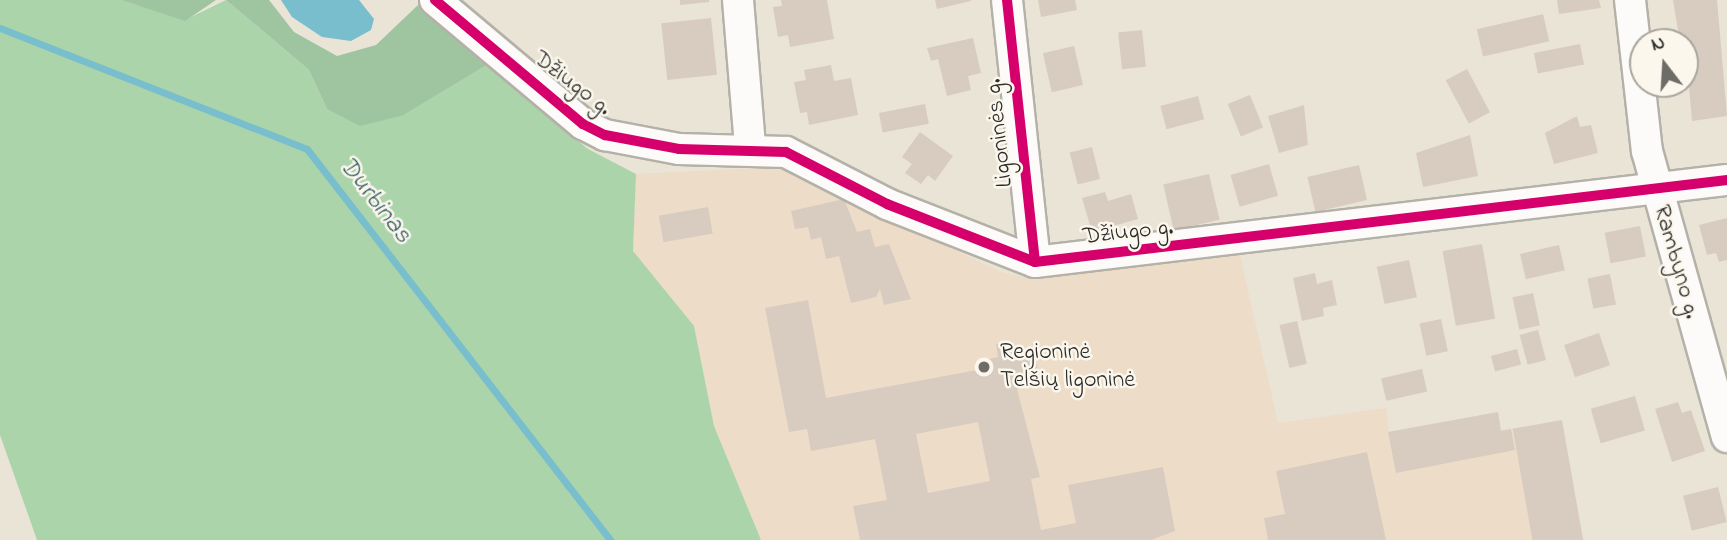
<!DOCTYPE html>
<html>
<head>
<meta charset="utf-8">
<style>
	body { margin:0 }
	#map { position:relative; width:1727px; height:540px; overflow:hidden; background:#e9e4d6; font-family:"Indie Flower",sans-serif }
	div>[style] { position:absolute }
	.built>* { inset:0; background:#eddcc8 }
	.green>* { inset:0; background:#abd4ab }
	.forest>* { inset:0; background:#9fc5a0 }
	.water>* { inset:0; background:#78becc }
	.stream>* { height:7px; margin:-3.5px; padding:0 3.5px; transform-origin:3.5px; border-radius:3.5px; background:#78becc }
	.building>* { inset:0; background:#d8ccc1; transform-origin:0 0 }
	.roads { filter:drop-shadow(2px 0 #b4b1a8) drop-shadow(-2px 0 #b4b1a8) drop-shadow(0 2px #b4b1a8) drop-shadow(0 -2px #b4b1a8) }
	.minor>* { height:30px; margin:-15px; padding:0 15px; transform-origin:15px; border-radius:15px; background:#fcfbf9 }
	.cycleway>* { height:10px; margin:-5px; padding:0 5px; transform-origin:5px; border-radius:5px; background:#d6006c }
	.dots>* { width:19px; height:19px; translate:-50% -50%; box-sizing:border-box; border:4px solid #fbf7ec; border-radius:50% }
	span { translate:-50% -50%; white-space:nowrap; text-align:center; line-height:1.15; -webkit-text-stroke:5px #fbf7ec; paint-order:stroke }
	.street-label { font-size:24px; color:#2b2b2b }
	.poi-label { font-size:24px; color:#2b2b2b }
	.left { translate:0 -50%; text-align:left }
	.water-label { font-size:26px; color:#375f69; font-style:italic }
	.north { position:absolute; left:1629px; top:28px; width:70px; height:70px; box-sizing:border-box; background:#fbf7ec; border:2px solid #a8a59f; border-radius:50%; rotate:343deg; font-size:19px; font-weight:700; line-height:28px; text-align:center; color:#2b2b2b }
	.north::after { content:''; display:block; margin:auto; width:24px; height:32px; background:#6e6c67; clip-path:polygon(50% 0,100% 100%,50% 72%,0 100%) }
</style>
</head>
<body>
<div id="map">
	<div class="built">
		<div style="clip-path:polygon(779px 167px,1003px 273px,1034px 279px,1240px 255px,1278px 423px,1386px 408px,1389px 432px,1498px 412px,1501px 430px,1513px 428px,1533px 540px,761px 540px,714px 426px,694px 327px,633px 251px,636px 174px)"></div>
	</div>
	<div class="green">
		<div style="clip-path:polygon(0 0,121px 0,185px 20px,226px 0,309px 70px,327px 109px,404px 115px,487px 65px,588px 149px,636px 174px,633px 251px,694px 326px,714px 426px,761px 540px,37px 540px,0 435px)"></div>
	</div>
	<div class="forest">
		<div style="clip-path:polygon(121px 0,216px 0,185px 21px)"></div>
		<div style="clip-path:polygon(226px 0,269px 0,294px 32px,337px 56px,376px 45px,418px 5px,487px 65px,404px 115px,360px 126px,327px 109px,309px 70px)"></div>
	</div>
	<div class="water">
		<div style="clip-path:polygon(281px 0,359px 0,374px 19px,371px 30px,351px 41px,322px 37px,292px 17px)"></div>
	</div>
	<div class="stream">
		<div style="left:0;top:28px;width:330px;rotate:21.5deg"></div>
		<div style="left:307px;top:149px;width:495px;rotate:52.2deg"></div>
	</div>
	<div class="building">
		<div style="clip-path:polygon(680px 0,709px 0,709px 2px,680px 5px)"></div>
		<div style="clip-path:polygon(781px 0,827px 0,834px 39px,790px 47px,788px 35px,778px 37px,773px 7px,782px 6px)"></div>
		<div style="clip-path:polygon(935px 0,971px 0,971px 1px,937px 9px)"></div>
		<div style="clip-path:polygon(1038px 0,1075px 0,1077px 10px,1041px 17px)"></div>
		<div style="clip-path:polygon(1557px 0,1599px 0,1601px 8px,1559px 14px)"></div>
		<div style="clip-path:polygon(1673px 0,1717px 0,1727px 116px,1692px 121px,1685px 42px,1680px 42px)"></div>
		<div style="left:1543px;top:14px;width:28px;height:68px;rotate:77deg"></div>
		<div style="left:711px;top:18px;width:57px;height:50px;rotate:84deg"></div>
		<div style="left:1142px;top:30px;width:37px;height:24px;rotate:84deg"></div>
		<div style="clip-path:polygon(973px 38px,981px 73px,968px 76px,971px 90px,947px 96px,938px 59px,931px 61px,927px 48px)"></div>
		<div style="left:1580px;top:44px;width:21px;height:47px;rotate:79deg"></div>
		<div style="left:1074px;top:46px;width:40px;height:32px;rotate:77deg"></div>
		<div style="clip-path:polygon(831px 65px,834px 81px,851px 78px,858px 115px,809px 125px,807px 112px,800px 113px,794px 82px,806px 80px,804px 70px)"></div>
		<div style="left:1467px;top:69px;width:49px;height:24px;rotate:62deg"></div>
		<div style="left:1250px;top:95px;width:35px;height:24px;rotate:68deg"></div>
		<div style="left:1198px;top:96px;width:24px;height:39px;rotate:75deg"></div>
		<div style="left:925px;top:104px;width:20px;height:47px;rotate:79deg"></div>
		<div style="clip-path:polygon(1304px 105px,1308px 145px,1279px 153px,1268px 116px)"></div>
		<div style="clip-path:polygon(1577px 116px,1580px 127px,1591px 125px,1598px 153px,1554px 164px,1545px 133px)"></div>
		<div style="clip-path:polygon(920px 132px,953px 156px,935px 181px,928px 175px,921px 184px,905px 173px,912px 164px,902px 157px)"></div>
		<div style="clip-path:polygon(1470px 135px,1478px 176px,1423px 187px,1416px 153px)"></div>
		<div style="left:1092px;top:147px;width:33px;height:23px;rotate:76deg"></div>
		<div style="left:1269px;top:164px;width:33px;height:40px;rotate:74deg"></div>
		<div style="left:1359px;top:165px;width:36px;height:53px;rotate:77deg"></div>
		<div style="left:1209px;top:174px;width:47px;height:47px;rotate:77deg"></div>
		<div style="clip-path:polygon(1105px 192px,1108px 201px,1131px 194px,1138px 219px,1092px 232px,1082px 198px)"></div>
		<div style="clip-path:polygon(844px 199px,857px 232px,870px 229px,875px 247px,889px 244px,911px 299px,884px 305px,880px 289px,876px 297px,851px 303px,839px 256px,826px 259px,821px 237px,811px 240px,808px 227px,795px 229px,791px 211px)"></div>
		<div style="left:708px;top:207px;width:27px;height:50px;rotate:80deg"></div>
		<div style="clip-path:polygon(1727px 218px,1727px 260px,1719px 262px,1716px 253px,1707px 255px,1699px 225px)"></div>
		<div style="left:1640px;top:226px;width:31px;height:36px;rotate:79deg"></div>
		<div style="left:1482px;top:244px;width:76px;height:40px;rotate:80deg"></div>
		<div style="left:1559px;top:245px;width:26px;height:40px;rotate:77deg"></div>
		<div style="left:1409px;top:260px;width:38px;height:33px;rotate:78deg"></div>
		<div style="clip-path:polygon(1315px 273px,1317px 284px,1332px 280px,1337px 305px,1323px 308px,1324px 316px,1302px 321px,1293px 278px)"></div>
		<div style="left:1610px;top:274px;width:31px;height:23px;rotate:79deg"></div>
		<div style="left:1533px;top:293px;width:33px;height:21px;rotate:78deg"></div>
		<div style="clip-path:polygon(evenodd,808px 300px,826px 398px,977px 370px,975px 362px,998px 357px,996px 344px,1012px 341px,1015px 356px,1035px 352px,1040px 385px,1017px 389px,1040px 477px,1031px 479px,1041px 530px,1076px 523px,1068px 485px,1163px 467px,1175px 531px,1151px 540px,860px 540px,853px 506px,887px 500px,875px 439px,811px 451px,807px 429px,789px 432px,765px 308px,808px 300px,978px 422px,990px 481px,928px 493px,916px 434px,978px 422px)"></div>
		<div style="left:1441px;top:319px;width:33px;height:22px;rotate:78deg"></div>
		<div style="left:1297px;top:321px;width:44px;height:18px;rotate:77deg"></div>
		<div style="left:1538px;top:330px;width:31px;height:19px;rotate:75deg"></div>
		<div style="left:1599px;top:333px;width:34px;height:37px;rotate:71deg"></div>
		<div style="left:1517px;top:349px;width:16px;height:27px;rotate:75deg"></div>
		<div style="left:1422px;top:369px;width:23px;height:42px;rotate:77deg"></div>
		<div style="left:1635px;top:396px;width:36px;height:46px;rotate:74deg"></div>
		<div style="clip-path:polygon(1678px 402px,1682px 413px,1691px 410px,1705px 451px,1672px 462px,1655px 409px)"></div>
		<div style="clip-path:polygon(1498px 412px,1501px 431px,1511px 429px,1515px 450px,1396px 473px,1388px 432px)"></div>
		<div style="left:1562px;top:420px;width:122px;height:50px;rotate:80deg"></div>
		<div style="clip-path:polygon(1367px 452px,1386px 540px,1268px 540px,1264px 518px,1285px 514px,1276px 471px)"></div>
		<div style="left:1718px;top:487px;width:36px;height:36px;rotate:76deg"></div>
	</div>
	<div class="roads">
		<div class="minor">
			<div style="left:435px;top:0;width:193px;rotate:40deg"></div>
			<div style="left:583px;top:124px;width:25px;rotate:27deg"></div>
			<div style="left:605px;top:135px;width:75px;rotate:10.7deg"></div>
			<div style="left:679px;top:149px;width:107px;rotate:1.6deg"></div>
			<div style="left:786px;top:152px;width:114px;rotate:27.2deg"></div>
			<div style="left:887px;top:204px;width:159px;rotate:21.4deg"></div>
			<div style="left:1035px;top:262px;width:697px;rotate:-6.76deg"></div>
			<div style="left:738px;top:0;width:146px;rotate:85.3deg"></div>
			<div style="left:1007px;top:0;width:263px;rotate:83.9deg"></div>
			<div style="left:1630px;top:0;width:152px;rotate:83.6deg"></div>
			<div style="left:1647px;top:151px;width:297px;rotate:74.4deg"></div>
		</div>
	</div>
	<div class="cycleway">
		<div style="left:435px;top:0;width:193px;rotate:40deg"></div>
		<div style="left:583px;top:124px;width:25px;rotate:27deg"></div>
		<div style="left:605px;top:135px;width:75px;rotate:10.7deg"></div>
		<div style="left:679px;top:149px;width:107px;rotate:1.6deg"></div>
		<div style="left:786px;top:152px;width:114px;rotate:27.2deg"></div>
		<div style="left:887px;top:204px;width:159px;rotate:21.4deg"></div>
		<div style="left:1035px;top:262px;width:697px;rotate:-6.76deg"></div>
		<div style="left:1007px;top:0;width:263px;rotate:83.9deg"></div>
	</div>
	<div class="dots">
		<div style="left:984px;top:367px;background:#6e6c67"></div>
	</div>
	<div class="street-label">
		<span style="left:572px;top:84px;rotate:37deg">Džiugo g.</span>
		<span style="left:1000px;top:133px;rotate:-96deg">Ligoninės g.</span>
		<span style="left:1128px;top:233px;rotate:-6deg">Džiugo g.</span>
		<span style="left:1676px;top:262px;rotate:74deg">Rambyno g.</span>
	</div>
	<div class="poi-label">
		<span class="left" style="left:1000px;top:367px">Regioninė<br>Telšių ligoninė</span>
	</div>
	<div class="water-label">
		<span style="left:374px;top:201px;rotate:52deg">Durbinas</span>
	</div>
	<div class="north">N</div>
</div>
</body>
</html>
